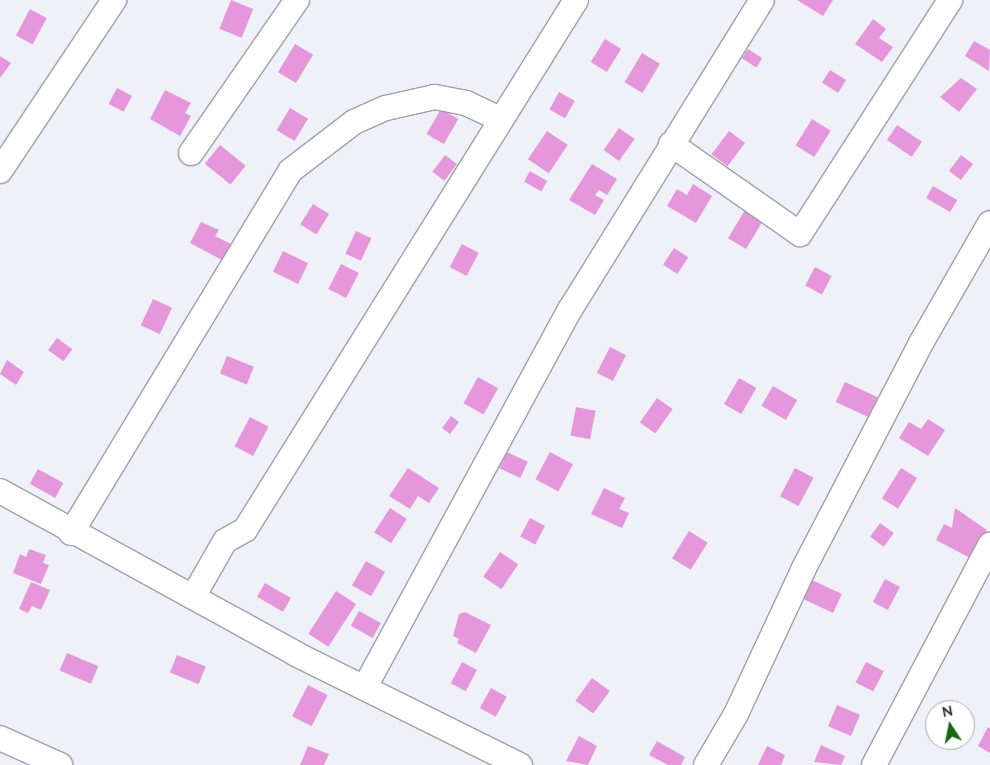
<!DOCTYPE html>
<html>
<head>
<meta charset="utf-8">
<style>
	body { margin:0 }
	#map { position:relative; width:990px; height:765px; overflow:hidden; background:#eef1f8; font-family:Mulish,sans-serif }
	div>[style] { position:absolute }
	.building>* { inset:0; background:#e697dc; transform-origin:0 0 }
	.roads { filter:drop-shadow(1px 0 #9ea1a8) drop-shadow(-1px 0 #9ea1a8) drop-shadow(0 1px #9ea1a8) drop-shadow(0 -1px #9ea1a8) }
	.minor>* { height:24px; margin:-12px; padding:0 12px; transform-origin:12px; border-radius:12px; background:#fff }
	span { translate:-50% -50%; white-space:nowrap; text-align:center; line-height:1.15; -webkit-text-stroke:4.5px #fefefe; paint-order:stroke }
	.north { position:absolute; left:925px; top:700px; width:50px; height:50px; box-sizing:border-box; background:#fefefe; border:1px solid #a9aaaa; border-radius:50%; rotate:349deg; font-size:14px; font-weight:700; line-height:20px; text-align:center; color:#2a2b2d }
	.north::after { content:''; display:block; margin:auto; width:18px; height:22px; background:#146b12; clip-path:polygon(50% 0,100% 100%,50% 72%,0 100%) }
</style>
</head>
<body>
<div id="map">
	<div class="building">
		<div style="left:231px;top:0;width:24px;height:31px;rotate:22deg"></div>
		<div style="clip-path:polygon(797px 0,833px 0,823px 16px)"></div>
		<div style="left:30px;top:9px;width:19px;height:30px;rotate:28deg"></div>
		<div style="clip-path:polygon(873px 19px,886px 29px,879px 38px,893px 47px,882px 62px,855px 44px)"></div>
		<div style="left:605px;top:39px;width:19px;height:27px;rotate:32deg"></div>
		<div style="clip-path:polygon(974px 41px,990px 50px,989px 71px,965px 56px)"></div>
		<div style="left:295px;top:44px;width:21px;height:33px;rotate:31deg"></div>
		<div style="left:748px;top:49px;width:17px;height:11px;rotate:33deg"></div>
		<div style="left:642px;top:53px;width:21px;height:34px;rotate:31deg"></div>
		<div style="clip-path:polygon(0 56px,11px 63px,0 78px)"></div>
		<div style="left:830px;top:70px;width:19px;height:15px;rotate:32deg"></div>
		<div style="clip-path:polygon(961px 78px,977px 89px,959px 112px,940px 97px)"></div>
		<div style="left:117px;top:88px;width:17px;height:18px;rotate:28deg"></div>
		<div style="clip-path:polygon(165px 90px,191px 103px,185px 113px,191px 116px,180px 136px,150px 119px)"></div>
		<div style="left:559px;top:92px;width:18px;height:20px;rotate:29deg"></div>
		<div style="left:290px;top:108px;width:21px;height:26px;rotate:31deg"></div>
		<div style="left:441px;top:109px;width:20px;height:29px;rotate:30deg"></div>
		<div style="left:812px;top:119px;width:22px;height:31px;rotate:32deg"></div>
		<div style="left:897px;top:125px;width:30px;height:18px;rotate:34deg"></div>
		<div style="left:619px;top:128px;width:19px;height:27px;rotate:35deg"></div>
		<div style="left:547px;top:131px;width:25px;height:34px;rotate:34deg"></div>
		<div style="left:729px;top:131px;width:20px;height:29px;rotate:37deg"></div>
		<div style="left:220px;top:145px;width:33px;height:24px;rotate:39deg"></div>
		<div style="left:445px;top:155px;width:15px;height:21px;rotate:37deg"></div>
		<div style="left:961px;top:155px;width:15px;height:20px;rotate:37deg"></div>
		<div style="clip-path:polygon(592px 164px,617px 179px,607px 195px,599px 190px,595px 195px,604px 200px,595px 215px,569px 200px)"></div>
		<div style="left:530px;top:171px;width:20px;height:12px;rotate:30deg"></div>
		<div style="clip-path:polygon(693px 184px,712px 196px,696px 223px,667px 206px,677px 189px,687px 195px)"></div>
		<div style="left:933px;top:186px;width:28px;height:14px;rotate:30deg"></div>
		<div style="left:313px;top:204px;width:19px;height:24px;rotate:32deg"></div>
		<div style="left:745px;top:210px;width:21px;height:33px;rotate:31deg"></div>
		<div style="clip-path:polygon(201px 222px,219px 230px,215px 236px,231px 244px,222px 260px,190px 243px)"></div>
		<div style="left:356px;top:231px;width:17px;height:25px;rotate:25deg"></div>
		<div style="left:462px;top:244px;width:19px;height:26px;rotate:28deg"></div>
		<div style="left:674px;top:248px;width:17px;height:20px;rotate:33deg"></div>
		<div style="left:283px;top:251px;width:28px;height:23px;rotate:26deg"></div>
		<div style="left:341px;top:264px;width:20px;height:28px;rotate:27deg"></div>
		<div style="left:815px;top:267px;width:19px;height:21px;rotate:28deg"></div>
		<div style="left:153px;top:299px;width:21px;height:29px;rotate:25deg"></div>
		<div style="left:57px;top:338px;width:19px;height:15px;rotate:36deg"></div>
		<div style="left:610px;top:347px;width:18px;height:29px;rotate:27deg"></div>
		<div style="left:227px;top:356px;width:29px;height:19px;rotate:22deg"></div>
		<div style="clip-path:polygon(7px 360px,24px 372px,16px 385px,0 374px)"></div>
		<div style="left:478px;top:377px;width:23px;height:30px;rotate:29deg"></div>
		<div style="left:739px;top:378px;width:20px;height:30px;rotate:30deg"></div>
		<div style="left:845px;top:382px;width:40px;height:22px;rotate:25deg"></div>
		<div style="left:773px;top:386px;width:28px;height:23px;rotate:30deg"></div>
		<div style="left:657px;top:398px;width:19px;height:30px;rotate:35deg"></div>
		<div style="left:576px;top:407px;width:20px;height:29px;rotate:11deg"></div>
		<div style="left:451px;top:416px;width:10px;height:15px;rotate:37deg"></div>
		<div style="left:250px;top:417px;width:21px;height:33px;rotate:28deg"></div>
		<div style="clip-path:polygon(928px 419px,945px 430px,928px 456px,899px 438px,909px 422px,921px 429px)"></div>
		<div style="left:507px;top:452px;width:23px;height:18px;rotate:25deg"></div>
		<div style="left:550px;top:452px;width:26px;height:31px;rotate:28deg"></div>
		<div style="clip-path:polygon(408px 468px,439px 488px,429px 503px,418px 496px,410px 509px,389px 496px)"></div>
		<div style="left:795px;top:468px;width:21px;height:32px;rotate:28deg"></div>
		<div style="left:901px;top:468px;width:19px;height:36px;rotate:32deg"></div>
		<div style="left:38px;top:469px;width:29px;height:17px;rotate:29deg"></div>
		<div style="clip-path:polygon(604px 488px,625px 498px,619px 509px,629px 513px,622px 528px,591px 514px)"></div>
		<div style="left:390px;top:508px;width:20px;height:29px;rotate:33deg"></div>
		<div style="clip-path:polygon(955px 508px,987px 530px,972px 559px,936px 540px,944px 524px,952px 528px)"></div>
		<div style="left:530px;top:518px;width:17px;height:21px;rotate:28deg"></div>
		<div style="left:880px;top:523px;width:17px;height:17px;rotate:36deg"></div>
		<div style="left:689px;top:531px;width:22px;height:32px;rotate:32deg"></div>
		<div style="clip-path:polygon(29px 549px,46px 555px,43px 563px,49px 565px,41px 584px,13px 573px,20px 554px,26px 557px)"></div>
		<div style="left:500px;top:552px;width:22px;height:30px;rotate:34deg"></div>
		<div style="left:366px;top:561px;width:22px;height:28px;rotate:30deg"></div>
		<div style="left:885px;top:579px;width:17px;height:26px;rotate:28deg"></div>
		<div style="left:812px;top:580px;width:33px;height:21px;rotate:25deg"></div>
		<div style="clip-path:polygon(31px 582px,50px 590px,41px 610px,32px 606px,28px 613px,19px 609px)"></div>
		<div style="left:265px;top:583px;width:30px;height:16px;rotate:30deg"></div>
		<div style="left:336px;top:591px;width:24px;height:51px;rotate:33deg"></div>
		<div style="left:359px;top:611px;width:25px;height:17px;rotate:29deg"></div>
		<div style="clip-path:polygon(465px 612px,491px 625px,476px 653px,457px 643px,459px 639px,453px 636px,459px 614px)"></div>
		<div style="left:67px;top:653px;width:34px;height:19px;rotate:23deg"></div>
		<div style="left:177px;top:655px;width:31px;height:19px;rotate:22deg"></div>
		<div style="left:462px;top:662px;width:17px;height:24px;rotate:28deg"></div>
		<div style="left:866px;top:662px;width:20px;height:23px;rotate:27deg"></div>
		<div style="left:592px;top:678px;width:22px;height:28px;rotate:36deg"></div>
		<div style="left:308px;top:685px;width:22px;height:35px;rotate:27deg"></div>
		<div style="left:491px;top:688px;width:18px;height:23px;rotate:29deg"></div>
		<div style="left:837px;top:705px;width:25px;height:23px;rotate:23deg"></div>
		<div style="clip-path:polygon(988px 727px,990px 729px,990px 753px,978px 746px)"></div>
		<div style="clip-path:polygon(579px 736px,597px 746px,588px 765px,566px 761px)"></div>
		<div style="clip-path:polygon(657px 741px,685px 757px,681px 765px,668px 765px,649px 755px)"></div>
		<div style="clip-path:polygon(821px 745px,845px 756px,841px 765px,814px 762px)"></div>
		<div style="clip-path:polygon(308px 746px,329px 754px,324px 765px,300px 765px)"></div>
		<div style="clip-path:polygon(767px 746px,785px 755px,781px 765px,758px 765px)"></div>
	</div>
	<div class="roads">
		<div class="minor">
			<div style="left:671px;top:144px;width:157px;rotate:34.9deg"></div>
			<div style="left:800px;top:234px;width:278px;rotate:-57.3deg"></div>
			<div style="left:191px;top:153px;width:186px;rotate:-55.3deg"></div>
			<div style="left:0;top:171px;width:206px;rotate:-56.3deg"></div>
			<div style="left:0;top:491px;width:338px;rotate:28.8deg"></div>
			<div style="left:296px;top:654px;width:250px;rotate:26.4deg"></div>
			<div style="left:71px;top:533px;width:423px;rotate:-58.8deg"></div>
			<div style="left:290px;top:171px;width:81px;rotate:-37.4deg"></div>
			<div style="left:354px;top:122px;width:35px;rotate:-24deg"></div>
			<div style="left:386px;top:108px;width:50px;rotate:-12.7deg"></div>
			<div style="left:435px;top:97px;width:32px;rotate:11deg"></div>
			<div style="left:466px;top:103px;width:38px;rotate:25deg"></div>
			<div style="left:193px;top:597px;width:64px;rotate:-60.3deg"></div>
			<div style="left:225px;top:541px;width:23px;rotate:-29deg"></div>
			<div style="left:245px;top:530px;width:625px;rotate:-58.01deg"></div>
			<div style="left:366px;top:685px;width:429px;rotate:-61.5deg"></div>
			<div style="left:571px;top:308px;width:362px;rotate:-58.2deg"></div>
			<div style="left:0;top:738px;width:66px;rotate:24.2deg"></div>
			<div style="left:706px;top:765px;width:59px;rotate:-59.5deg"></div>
			<div style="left:736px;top:714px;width:161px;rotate:-65deg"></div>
			<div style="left:804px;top:568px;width:254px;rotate:-62.5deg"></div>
			<div style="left:921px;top:343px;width:138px;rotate:-60.1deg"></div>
			<div style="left:874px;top:765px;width:249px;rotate:-62.2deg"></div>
		</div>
	</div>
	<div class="north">N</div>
</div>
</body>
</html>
